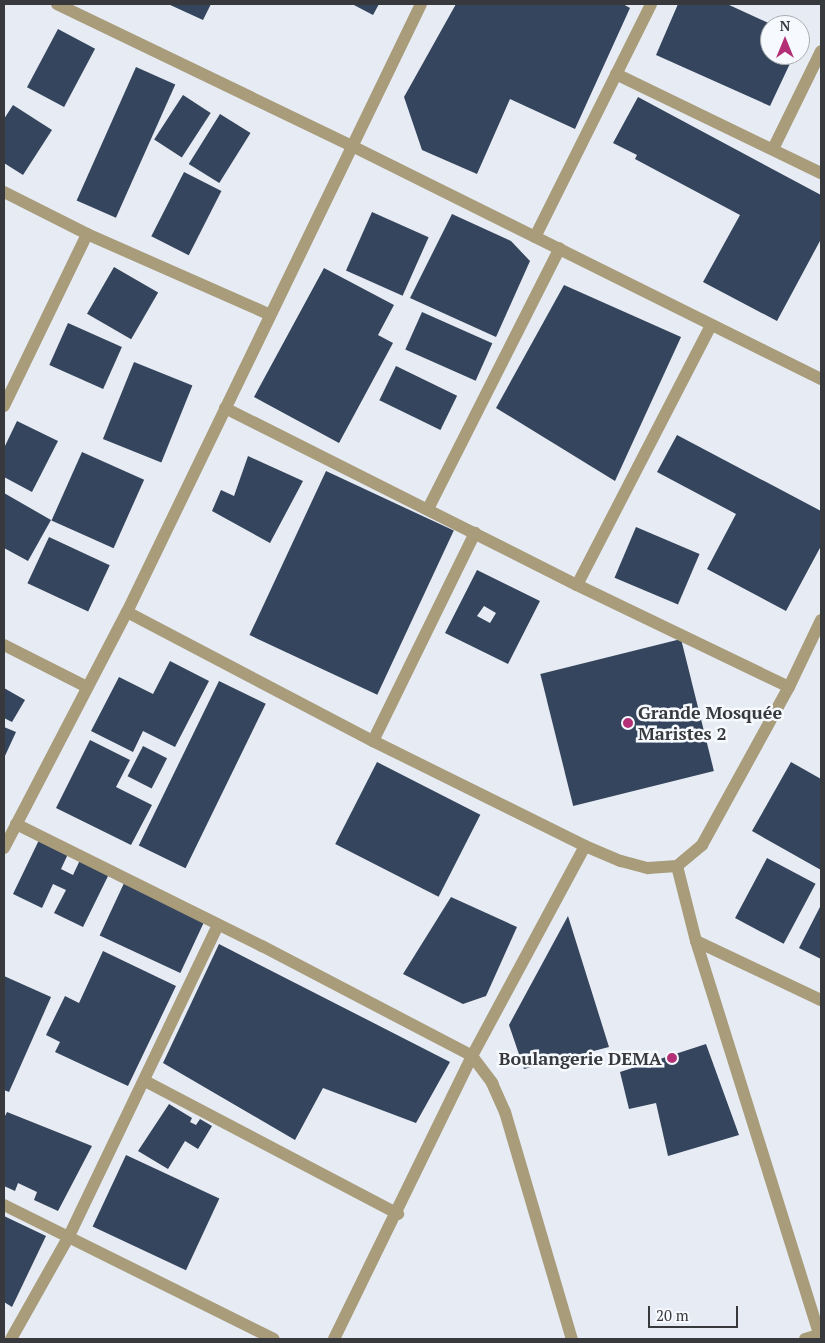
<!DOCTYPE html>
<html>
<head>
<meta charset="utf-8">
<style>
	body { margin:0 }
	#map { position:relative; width:825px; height:1343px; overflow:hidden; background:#e7ecf4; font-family:"PT Serif",serif }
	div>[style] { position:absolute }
	.building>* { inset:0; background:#35455d; transform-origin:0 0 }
	.minor>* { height:12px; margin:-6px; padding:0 6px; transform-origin:6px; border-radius:6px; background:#a89c7b }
	.dots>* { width:14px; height:14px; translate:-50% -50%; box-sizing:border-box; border:2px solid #f6f9fe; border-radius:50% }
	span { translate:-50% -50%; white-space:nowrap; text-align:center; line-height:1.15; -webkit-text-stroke:5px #f6f9fe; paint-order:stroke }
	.poi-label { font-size:18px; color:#37393c; font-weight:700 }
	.left { translate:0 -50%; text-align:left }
	.right { translate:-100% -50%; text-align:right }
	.frame { position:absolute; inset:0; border:5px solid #37393c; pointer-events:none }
	.north { position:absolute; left:760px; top:15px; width:50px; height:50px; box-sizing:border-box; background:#f6f9fe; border:1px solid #aaacb0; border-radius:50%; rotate:0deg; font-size:14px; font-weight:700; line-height:20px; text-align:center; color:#37393c }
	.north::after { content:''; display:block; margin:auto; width:18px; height:22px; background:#b33077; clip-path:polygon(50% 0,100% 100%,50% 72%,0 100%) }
	.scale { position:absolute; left:648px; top:1306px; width:90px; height:22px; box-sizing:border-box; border:2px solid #37393c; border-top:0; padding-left:6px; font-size:15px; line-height:18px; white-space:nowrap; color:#37393c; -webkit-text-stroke:4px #f6f9fe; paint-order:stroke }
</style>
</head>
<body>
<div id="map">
	<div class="building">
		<div style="clip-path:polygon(168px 4px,211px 4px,203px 20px)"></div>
		<div style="clip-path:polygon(352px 4px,379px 4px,373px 15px)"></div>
		<div style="clip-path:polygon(456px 4px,623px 4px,630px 8px,575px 129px,510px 99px,477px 174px,422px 150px,404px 97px)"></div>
		<div style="clip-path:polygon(678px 4px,727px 4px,773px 25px,770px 25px,770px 55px,794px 55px,770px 106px,656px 55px)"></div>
		<div style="left:58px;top:29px;width:42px;height:66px;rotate:28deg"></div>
		<div style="left:136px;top:67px;width:43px;height:146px;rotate:24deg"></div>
		<div style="left:183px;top:95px;width:33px;height:53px;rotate:33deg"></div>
		<div style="clip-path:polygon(638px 97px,821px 195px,821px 239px,777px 321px,703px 282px,740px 215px,635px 159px,637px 155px,613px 143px)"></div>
		<div style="clip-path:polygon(13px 105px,52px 130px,23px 175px,4px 163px,4px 119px)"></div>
		<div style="left:220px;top:114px;width:36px;height:59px;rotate:32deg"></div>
		<div style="left:184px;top:172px;width:42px;height:72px;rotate:27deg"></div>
		<div style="left:372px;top:212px;width:62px;height:64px;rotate:24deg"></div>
		<div style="clip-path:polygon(452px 214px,511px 241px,530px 261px,496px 337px,410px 298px)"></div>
		<div style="left:114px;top:267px;width:51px;height:54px;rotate:30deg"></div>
		<div style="clip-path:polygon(324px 268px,394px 305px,378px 335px,393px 343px,339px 443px,254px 397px)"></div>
		<div style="clip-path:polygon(564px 285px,681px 337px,615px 481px,496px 408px)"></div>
		<div style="left:422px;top:312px;width:77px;height:41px;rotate:24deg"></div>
		<div style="left:68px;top:323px;width:59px;height:46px;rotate:24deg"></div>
		<div style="left:134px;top:362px;width:63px;height:83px;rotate:22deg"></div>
		<div style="left:396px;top:366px;width:68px;height:38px;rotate:26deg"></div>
		<div style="clip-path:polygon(17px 421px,58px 441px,32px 492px,4px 477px,4px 448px)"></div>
		<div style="clip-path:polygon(677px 435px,821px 511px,821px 546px,786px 611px,707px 569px,736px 514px,657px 472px)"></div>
		<div style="left:82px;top:452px;width:68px;height:75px;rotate:24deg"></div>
		<div style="clip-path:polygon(248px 456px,303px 481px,270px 543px,212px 511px,221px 490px,234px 496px)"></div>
		<div style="left:326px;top:471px;width:141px;height:181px;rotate:25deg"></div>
		<div style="clip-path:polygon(4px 493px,51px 520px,28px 561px,4px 548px)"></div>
		<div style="left:636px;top:527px;width:69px;height:55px;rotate:23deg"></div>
		<div style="left:49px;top:537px;width:67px;height:51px;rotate:25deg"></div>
		<div style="clip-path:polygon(evenodd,477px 570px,540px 601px,508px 664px,445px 633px,477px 570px,484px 606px,496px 613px,490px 623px,477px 616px,484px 606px)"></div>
		<div style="left:681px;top:639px;width:136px;height:145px;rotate:76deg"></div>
		<div style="clip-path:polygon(170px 661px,209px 681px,175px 747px,143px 731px,133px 752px,91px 731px,119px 677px,153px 694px)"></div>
		<div style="left:219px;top:681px;width:52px;height:183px;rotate:26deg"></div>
		<div style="clip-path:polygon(4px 688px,25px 700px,12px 722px,4px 718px)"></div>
		<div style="clip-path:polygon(4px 727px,16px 732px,4px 758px)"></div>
		<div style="clip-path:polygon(90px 740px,130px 760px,116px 787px,152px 805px,131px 845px,56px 808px)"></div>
		<div style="left:143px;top:746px;width:27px;height:34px;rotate:27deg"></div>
		<div style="left:377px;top:762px;width:116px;height:92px;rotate:27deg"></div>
		<div style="clip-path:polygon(791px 762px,821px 779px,821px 870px,752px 831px)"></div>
		<div style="clip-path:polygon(39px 840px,68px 854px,61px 869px,73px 875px,81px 858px,110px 872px,83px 927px,54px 913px,66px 890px,53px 884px,42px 908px,13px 894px)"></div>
		<div style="left:767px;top:858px;width:55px;height:68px;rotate:28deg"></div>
		<div style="left:125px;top:881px;width:89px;height:60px;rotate:25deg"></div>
		<div style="clip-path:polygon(451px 897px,517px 927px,486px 996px,463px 1004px,403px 974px)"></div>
		<div style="clip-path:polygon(821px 905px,821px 959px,799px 948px)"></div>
		<div style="clip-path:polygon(568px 916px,609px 1047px,524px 1069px,509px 1025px)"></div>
		<div style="clip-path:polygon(219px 944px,450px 1062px,416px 1123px,323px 1088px,295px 1140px,163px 1063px)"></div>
		<div style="clip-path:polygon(103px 951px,176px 986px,128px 1086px,55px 1052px,60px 1042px,46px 1035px,65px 996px,79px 1003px)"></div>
		<div style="clip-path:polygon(4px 976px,51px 997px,9px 1092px,4px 1090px)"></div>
		<div style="clip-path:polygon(706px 1044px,739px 1135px,668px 1156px,656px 1103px,629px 1109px,620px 1072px)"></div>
		<div style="clip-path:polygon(169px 1104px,192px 1118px,190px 1122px,196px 1125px,200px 1119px,212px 1126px,198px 1149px,185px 1141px,168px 1169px,138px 1151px)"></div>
		<div style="clip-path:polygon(7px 1112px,92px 1146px,58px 1211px,34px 1200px,37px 1192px,18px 1183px,15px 1191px,4px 1186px,4px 1118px)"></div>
		<div style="left:126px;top:1155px;width:103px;height:79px;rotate:25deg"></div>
		<div style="clip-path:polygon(4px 1216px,46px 1236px,12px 1307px,4px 1302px)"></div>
	</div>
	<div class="minor">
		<div style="left:57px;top:4px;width:327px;rotate:25.7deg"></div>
		<div style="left:352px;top:146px;width:524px;rotate:26.42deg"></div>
		<div style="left:616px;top:74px;width:228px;rotate:25.8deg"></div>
		<div style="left:773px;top:149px;width:109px;rotate:-63.9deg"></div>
		<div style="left:4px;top:192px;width:93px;rotate:26.8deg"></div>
		<div style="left:87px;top:234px;width:198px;rotate:23.8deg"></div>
		<div style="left:535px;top:237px;width:260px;rotate:-63.5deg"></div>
		<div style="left:4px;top:406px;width:191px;rotate:-64.2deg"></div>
		<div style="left:225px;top:408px;width:394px;rotate:26.7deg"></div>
		<div style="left:577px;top:585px;width:235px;rotate:25.7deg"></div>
		<div style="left:428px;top:509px;width:292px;rotate:-63.2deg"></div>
		<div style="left:577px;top:585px;width:292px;rotate:-62.7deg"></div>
		<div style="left:127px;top:612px;width:278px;rotate:27.7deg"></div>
		<div style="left:373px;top:741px;width:237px;rotate:26.3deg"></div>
		<div style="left:585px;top:846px;width:39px;rotate:23deg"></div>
		<div style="left:621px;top:861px;width:28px;rotate:15deg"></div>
		<div style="left:648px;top:868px;width:29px;rotate:-4deg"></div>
		<div style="left:677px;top:866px;width:33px;rotate:-40deg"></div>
		<div style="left:702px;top:845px;width:180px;rotate:-61.2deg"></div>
		<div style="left:789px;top:687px;width:74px;rotate:-64.5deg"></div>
		<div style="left:4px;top:645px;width:91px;rotate:26.8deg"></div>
		<div style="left:373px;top:741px;width:232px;rotate:-63.9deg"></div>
		<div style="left:16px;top:824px;width:275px;rotate:26.4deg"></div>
		<div style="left:262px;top:946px;width:237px;rotate:27.6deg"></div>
		<div style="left:472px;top:1056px;width:34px;rotate:53deg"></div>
		<div style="left:492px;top:1083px;width:32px;rotate:66deg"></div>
		<div style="left:505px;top:1112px;width:237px;rotate:73.6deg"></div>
		<div style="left:4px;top:848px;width:266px;rotate:-62.5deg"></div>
		<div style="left:127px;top:612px;width:675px;rotate:-64.19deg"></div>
		<div style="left:677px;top:866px;width:77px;rotate:75.8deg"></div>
		<div style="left:696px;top:941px;width:417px;rotate:72.6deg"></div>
		<div style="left:696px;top:941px;width:138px;rotate:25.3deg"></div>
		<div style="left:145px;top:1081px;width:286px;rotate:27.7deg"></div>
		<div style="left:4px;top:1205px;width:301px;rotate:26.4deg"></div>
		<div style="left:11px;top:1339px;width:118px;rotate:-60.6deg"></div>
		<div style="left:69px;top:1236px;width:345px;rotate:-64.4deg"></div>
		<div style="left:334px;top:1339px;width:315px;rotate:-64deg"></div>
		<div style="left:472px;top:1056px;width:238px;rotate:-61.7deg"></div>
		<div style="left:805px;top:1339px;width:15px;rotate:-16deg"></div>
	</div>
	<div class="dots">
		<div style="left:628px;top:723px;background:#b33077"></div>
		<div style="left:672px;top:1058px;background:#b33077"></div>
	</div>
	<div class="poi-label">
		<span class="left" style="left:638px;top:723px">Grande Mosquée<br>Maristes 2</span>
		<span class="right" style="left:662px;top:1058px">Boulangerie DEMA</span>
	</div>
	<div class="frame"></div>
	<div class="north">N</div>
	<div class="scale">20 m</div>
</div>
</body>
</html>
